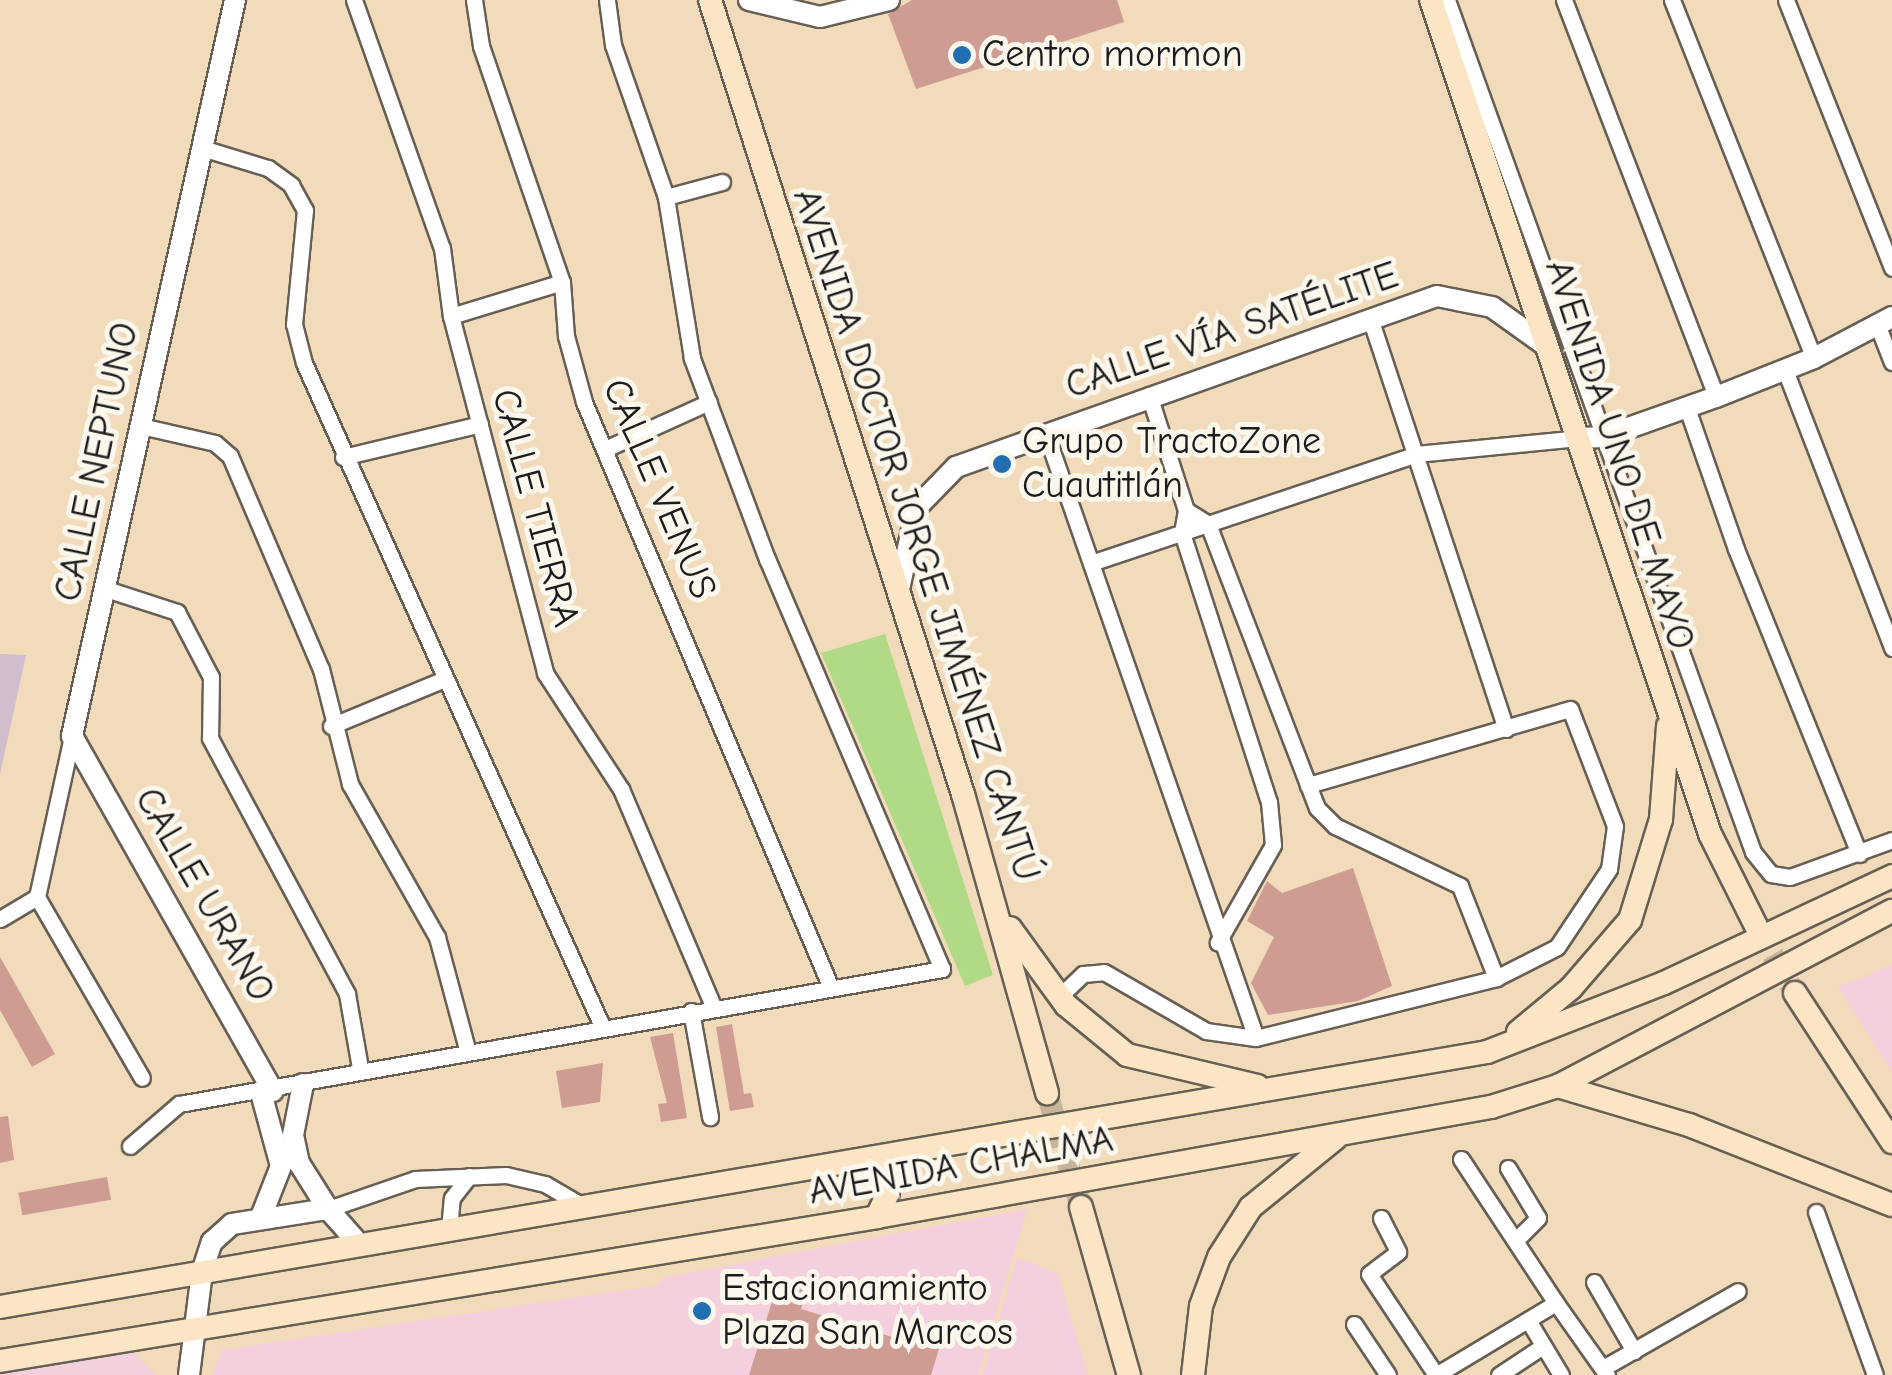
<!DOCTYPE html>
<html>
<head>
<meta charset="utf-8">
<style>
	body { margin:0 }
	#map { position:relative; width:1892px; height:1375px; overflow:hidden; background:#f2dbbb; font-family:"Comic Neue",sans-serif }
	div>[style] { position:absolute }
	.built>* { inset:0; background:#f4cfdd }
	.industrial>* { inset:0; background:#d0bdcd }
	.green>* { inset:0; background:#b0da85 }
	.building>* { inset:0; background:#ce9c92; transform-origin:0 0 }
	.secondary-tunnel>* { height:22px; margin-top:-11px; transform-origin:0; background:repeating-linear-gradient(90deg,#c7b59b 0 22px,transparent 0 33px) }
	.roads { filter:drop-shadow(2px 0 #675f54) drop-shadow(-2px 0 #675f54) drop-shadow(0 2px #675f54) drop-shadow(0 -2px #675f54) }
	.minor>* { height:15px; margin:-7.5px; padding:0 7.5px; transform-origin:7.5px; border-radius:7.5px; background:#fff }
	.tertiary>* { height:20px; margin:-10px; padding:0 10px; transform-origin:10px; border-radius:10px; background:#fff }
	.secondary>* { height:22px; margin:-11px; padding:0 11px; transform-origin:11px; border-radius:11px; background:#fce5c4 }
	.dots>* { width:28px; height:28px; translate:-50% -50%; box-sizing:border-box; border:5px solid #fbf7ec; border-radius:50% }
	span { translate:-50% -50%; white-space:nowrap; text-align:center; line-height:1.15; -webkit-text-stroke:10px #fbf7ec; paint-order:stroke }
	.poi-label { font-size:38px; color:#1c1c1c }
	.left { translate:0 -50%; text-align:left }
	.street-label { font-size:38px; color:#1c1c1c }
</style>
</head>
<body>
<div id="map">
	<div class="built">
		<div style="clip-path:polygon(1892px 965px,1892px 1072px,1838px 987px)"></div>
		<div style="clip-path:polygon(1027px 1209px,978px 1375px,212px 1375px,222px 1350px,660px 1285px,661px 1278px)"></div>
		<div style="clip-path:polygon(1017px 1257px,1058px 1274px,1088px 1375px,982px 1375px)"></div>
		<div style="clip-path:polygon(131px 1350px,156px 1375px,0 1375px,0 1373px)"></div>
	</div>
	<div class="industrial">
		<div style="clip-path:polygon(0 654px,26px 655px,0 774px)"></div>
	</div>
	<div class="green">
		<div style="clip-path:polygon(885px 634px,993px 975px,965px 986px,821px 653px)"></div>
	</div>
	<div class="building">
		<div style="clip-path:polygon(912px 0,1117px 0,1124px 22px,916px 89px,888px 14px)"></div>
		<div style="clip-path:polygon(1353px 868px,1392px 986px,1358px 1001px,1268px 1015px,1251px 983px,1274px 937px,1247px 921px,1267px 881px,1282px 893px)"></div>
		<div style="clip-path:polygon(0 957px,55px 1054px,32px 1067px,0 1010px)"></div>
		<div style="clip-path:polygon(732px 1024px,744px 1094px,751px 1093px,754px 1107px,730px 1111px,716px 1027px)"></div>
		<div style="clip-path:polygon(673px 1033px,687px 1118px,661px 1122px,658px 1104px,667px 1103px,650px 1037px)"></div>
		<div style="clip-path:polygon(603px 1063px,600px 1102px,562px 1108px,556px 1071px)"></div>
		<div style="clip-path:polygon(8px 1116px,14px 1160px,0 1163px,0 1117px)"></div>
		<div style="left:107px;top:1177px;width:23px;height:90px;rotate:80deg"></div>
		<div style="clip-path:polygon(780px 1276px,809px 1285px,801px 1309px,902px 1340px,904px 1332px,941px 1342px,931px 1375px,749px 1375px)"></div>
	</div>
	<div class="secondary-tunnel">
		<div style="left:1756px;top:926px;width:78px;rotate:59.8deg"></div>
		<div style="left:1047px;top:1093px;width:119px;rotate:73.4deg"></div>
	</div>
	<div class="roads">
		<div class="minor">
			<div style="left:354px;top:0;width:263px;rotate:70.5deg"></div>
			<div style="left:442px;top:248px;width:69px;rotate:82.5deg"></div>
			<div style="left:451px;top:316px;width:369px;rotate:75.2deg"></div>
			<div style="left:545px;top:673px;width:139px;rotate:56.8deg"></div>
			<div style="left:621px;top:789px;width:238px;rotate:67deg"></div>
			<div style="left:474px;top:0;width:47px;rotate:81.3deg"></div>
			<div style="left:481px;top:46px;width:250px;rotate:71.1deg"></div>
			<div style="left:562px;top:282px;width:54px;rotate:85.8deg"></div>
			<div style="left:566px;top:336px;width:68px;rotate:74.7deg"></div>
			<div style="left:584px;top:402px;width:636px;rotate:67.14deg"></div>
			<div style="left:1447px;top:0;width:905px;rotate:70.24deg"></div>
			<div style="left:1753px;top:852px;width:28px;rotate:51deg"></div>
			<div style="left:1771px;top:874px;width:19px;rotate:9deg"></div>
			<div style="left:1790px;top:877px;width:109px;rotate:-19.9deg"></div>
			<div style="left:1564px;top:0;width:425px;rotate:69deg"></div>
			<div style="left:1672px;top:0;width:385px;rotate:68.4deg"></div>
			<div style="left:1786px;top:0;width:288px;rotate:68.4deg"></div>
			<div style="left:202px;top:148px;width:69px;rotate:16.9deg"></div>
			<div style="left:268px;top:168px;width:29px;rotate:36deg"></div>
			<div style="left:291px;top:185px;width:29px;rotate:61deg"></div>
			<div style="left:305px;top:210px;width:115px;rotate:95.5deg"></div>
			<div style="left:294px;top:324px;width:40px;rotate:75.6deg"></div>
			<div style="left:304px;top:363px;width:727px;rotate:65.8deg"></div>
			<div style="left:666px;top:197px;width:58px;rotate:-15deg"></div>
			<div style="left:451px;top:316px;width:116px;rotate:-17deg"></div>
			<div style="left:1370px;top:318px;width:433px;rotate:71.7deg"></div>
			<div style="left:1877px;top:324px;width:41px;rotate:68.5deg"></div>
			<div style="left:1785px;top:370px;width:298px;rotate:68.9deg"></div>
			<div style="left:1149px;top:395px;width:121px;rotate:72.2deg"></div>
			<div style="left:1186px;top:510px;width:23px;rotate:100deg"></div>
			<div style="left:1182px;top:533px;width:283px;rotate:72.1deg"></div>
			<div style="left:1269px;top:802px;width:43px;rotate:84.7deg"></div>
			<div style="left:1273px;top:845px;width:112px;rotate:119.6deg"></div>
			<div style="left:1687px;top:408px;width:149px;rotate:70.8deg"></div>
			<div style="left:1736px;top:549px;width:329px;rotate:68deg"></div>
			<div style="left:141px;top:426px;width:76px;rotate:12.9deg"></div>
			<div style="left:215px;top:443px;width:20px;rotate:41deg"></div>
			<div style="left:230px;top:456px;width:232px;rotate:66.9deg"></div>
			<div style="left:321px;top:669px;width:119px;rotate:75.8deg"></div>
			<div style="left:350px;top:784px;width:176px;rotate:60.4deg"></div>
			<div style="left:437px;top:937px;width:116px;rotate:75deg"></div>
			<div style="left:1046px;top:434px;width:639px;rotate:70.83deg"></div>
			<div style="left:605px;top:449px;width:114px;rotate:-24.3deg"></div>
			<div style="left:343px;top:457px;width:141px;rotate:-13.5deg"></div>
			<div style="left:1186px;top:510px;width:26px;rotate:32deg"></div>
			<div style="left:1208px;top:524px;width:304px;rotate:69deg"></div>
			<div style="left:1317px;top:808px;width:25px;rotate:45deg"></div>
			<div style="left:1335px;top:826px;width:139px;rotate:25.6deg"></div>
			<div style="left:1460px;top:886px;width:99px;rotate:68.6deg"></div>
			<div style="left:1091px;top:563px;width:343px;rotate:-18.5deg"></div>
			<div style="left:1416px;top:454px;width:163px;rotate:-5.6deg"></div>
			<div style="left:106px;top:589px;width:75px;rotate:17.9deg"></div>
			<div style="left:177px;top:612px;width:73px;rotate:62.4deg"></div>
			<div style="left:211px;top:677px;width:61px;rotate:90.9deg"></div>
			<div style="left:210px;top:738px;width:290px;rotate:61.8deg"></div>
			<div style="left:347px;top:994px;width:75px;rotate:80deg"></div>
			<div style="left:331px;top:726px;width:120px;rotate:-22.5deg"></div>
			<div style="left:37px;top:897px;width:209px;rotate:59.9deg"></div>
			<div style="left:0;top:919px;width:43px;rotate:-30.7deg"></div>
			<div style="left:37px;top:897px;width:165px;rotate:-77.7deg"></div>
			<div style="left:1059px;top:997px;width:33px;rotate:-44deg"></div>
			<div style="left:1083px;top:974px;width:21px;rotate:-5deg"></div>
			<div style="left:1104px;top:972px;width:118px;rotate:30deg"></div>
			<div style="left:1206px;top:1031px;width:50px;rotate:8deg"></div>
			<div style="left:1256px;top:1038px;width:247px;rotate:-14deg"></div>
			<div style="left:1496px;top:978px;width:68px;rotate:-26.9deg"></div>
			<div style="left:1557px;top:947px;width:94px;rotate:-56.3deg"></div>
			<div style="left:1609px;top:869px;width:43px;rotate:-82.1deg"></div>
			<div style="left:1615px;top:826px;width:125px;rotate:-111deg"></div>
			<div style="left:1570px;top:709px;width:273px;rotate:163.8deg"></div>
			<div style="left:691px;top:1011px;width:108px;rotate:79.8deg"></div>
			<div style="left:130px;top:1146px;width:65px;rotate:-40.6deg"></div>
			<div style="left:179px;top:1104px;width:775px;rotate:-10.03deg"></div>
			<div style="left:942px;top:969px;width:446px;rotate:-113.1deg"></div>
			<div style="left:767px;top:559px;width:215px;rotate:-110.5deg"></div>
			<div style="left:692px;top:358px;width:163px;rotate:-99.2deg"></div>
			<div style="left:666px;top:197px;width:161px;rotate:-109.2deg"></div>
			<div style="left:613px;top:45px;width:45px;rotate:-97.6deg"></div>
			<div style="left:1461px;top:1159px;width:173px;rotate:56.6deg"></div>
			<div style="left:1508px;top:1168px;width:58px;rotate:59deg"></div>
			<div style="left:1538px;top:1218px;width:31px;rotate:135deg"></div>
			<div style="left:328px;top:1209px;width:92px;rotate:-19deg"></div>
			<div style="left:415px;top:1179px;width:91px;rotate:-2.5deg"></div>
			<div style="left:506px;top:1175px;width:40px;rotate:13deg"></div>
			<div style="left:545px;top:1184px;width:48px;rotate:30.3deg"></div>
			<div style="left:1816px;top:1212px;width:173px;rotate:70.1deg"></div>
			<div style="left:1381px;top:1218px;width:38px;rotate:63deg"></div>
			<div style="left:1398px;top:1252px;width:36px;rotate:143deg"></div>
			<div style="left:1369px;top:1274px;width:121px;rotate:56.4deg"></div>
			<div style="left:449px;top:1230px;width:32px;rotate:-85deg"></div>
			<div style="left:452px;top:1198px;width:28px;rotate:-52deg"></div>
			<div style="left:1594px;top:1282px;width:80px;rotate:59.9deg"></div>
			<div style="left:1528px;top:1320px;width:64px;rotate:59deg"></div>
			<div style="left:1354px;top:1324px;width:61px;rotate:56.3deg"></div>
			<div style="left:1603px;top:1368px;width:155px;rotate:-29.7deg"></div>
			<div style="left:1436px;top:1375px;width:140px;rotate:-31deg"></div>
			<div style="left:1556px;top:1303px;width:88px;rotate:54.7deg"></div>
			<div style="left:1499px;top:1375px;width:53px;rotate:-33.4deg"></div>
		</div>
		<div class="tertiary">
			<div style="left:235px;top:0;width:754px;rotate:102.49deg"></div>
			<div style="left:72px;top:736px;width:408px;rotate:60.5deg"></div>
			<div style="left:749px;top:0;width:73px;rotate:13.5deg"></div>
			<div style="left:820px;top:17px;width:71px;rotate:-13.8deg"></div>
			<div style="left:1578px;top:438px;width:25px;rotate:-2deg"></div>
			<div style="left:1603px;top:437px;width:120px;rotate:-19.5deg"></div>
			<div style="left:1716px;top:397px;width:105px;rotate:-21.7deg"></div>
			<div style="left:1814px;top:358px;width:88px;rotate:-27.7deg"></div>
			<div style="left:899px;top:589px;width:84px;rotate:-77.6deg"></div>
			<div style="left:917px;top:507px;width:56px;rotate:-45.7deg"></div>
			<div style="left:956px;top:467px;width:510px;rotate:-19.57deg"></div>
			<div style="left:1437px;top:296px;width:56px;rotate:11.3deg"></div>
			<div style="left:1492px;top:307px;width:65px;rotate:35.6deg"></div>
			<div style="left:303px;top:1084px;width:52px;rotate:101.1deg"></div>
			<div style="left:293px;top:1135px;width:29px;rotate:78deg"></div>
			<div style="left:299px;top:1163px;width:54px;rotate:57.8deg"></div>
			<div style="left:261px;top:1217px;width:55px;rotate:-68.6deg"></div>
			<div style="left:281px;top:1166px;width:76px;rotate:-105.3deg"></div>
			<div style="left:189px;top:1375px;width:104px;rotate:-82.8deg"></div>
			<div style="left:202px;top:1272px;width:32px;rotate:-72deg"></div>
			<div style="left:212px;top:1242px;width:27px;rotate:-42deg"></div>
			<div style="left:232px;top:1224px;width:97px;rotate:-8.9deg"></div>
			<div style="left:328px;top:1209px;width:47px;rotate:48.5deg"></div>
		</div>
		<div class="secondary">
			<div style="left:710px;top:0;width:833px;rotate:72.33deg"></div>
			<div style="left:963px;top:794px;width:311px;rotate:74.3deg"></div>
			<div style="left:1431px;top:0;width:879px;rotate:71.5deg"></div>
			<div style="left:1710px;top:834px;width:103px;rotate:63.4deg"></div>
			<div style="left:1010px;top:928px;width:95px;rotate:54deg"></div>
			<div style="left:1066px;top:1005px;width:79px;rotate:39.3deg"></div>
			<div style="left:1127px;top:1055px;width:134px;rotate:13.4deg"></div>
			<div style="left:1795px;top:993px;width:178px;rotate:56.9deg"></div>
			<div style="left:1518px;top:1032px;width:69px;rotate:-39.7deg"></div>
			<div style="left:1571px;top:988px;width:90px;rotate:-49.1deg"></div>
			<div style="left:1630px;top:920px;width:106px;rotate:-72.9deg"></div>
			<div style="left:1661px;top:819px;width:93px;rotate:-85.7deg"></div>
			<div style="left:1558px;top:1086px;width:137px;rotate:16.6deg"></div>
			<div style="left:1689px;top:1125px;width:218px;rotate:21.5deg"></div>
			<div style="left:871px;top:1162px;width:35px;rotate:61deg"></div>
			<div style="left:888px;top:1193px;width:26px;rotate:115deg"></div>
			<div style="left:1081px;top:1207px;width:175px;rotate:74.1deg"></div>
			<div style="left:0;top:1307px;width:1509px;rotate:-9.73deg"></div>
			<div style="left:1487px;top:1052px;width:190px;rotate:-21.3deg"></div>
			<div style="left:1664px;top:983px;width:252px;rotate:-25.1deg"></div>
			<div style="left:0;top:1361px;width:889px;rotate:-9.32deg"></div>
			<div style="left:877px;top:1217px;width:624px;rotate:-10.16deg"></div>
			<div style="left:1491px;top:1107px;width:70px;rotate:-17.4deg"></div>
			<div style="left:1558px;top:1086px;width:377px;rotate:-27.7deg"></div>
			<div style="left:1193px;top:1375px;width:69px;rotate:-83.4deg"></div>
			<div style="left:1201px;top:1306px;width:52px;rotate:-69.8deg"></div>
			<div style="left:1219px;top:1257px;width:59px;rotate:-57.4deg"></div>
			<div style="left:1251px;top:1207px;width:109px;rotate:-39.1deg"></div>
		</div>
	</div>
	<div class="dots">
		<div style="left:962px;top:55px;background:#1f6fb2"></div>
		<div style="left:1002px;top:464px;background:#1f6fb2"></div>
		<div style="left:702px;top:1311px;background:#1f6fb2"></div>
	</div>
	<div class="poi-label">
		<span class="left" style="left:982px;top:55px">Centro mormon</span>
		<span class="left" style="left:1022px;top:464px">Grupo TractoZone<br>Cuautitlán</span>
		<span class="left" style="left:722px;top:1311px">Estacionamiento<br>Plaza San Marcos</span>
	</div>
	<div class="street-label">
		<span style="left:1232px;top:331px;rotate:-19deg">CALLE VÍA SATÉLITE</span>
		<span style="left:1619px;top:455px;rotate:72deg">AVENIDA UNO DE MAYO</span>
		<span style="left:97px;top:462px;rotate:-78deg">CALLE NEPTUNO</span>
		<span style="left:659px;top:489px;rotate:67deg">CALLE VENUS</span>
		<span style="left:535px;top:508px;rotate:75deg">CALLE TIERRA</span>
		<span style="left:916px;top:535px;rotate:72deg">AVENIDA DOCTOR JORGE JIMÉNEZ CANTÚ</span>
		<span style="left:204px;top:895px;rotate:60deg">CALLE URANO</span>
		<span style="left:961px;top:1166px;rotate:-10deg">AVENIDA CHALMA</span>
	</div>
</div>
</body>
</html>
